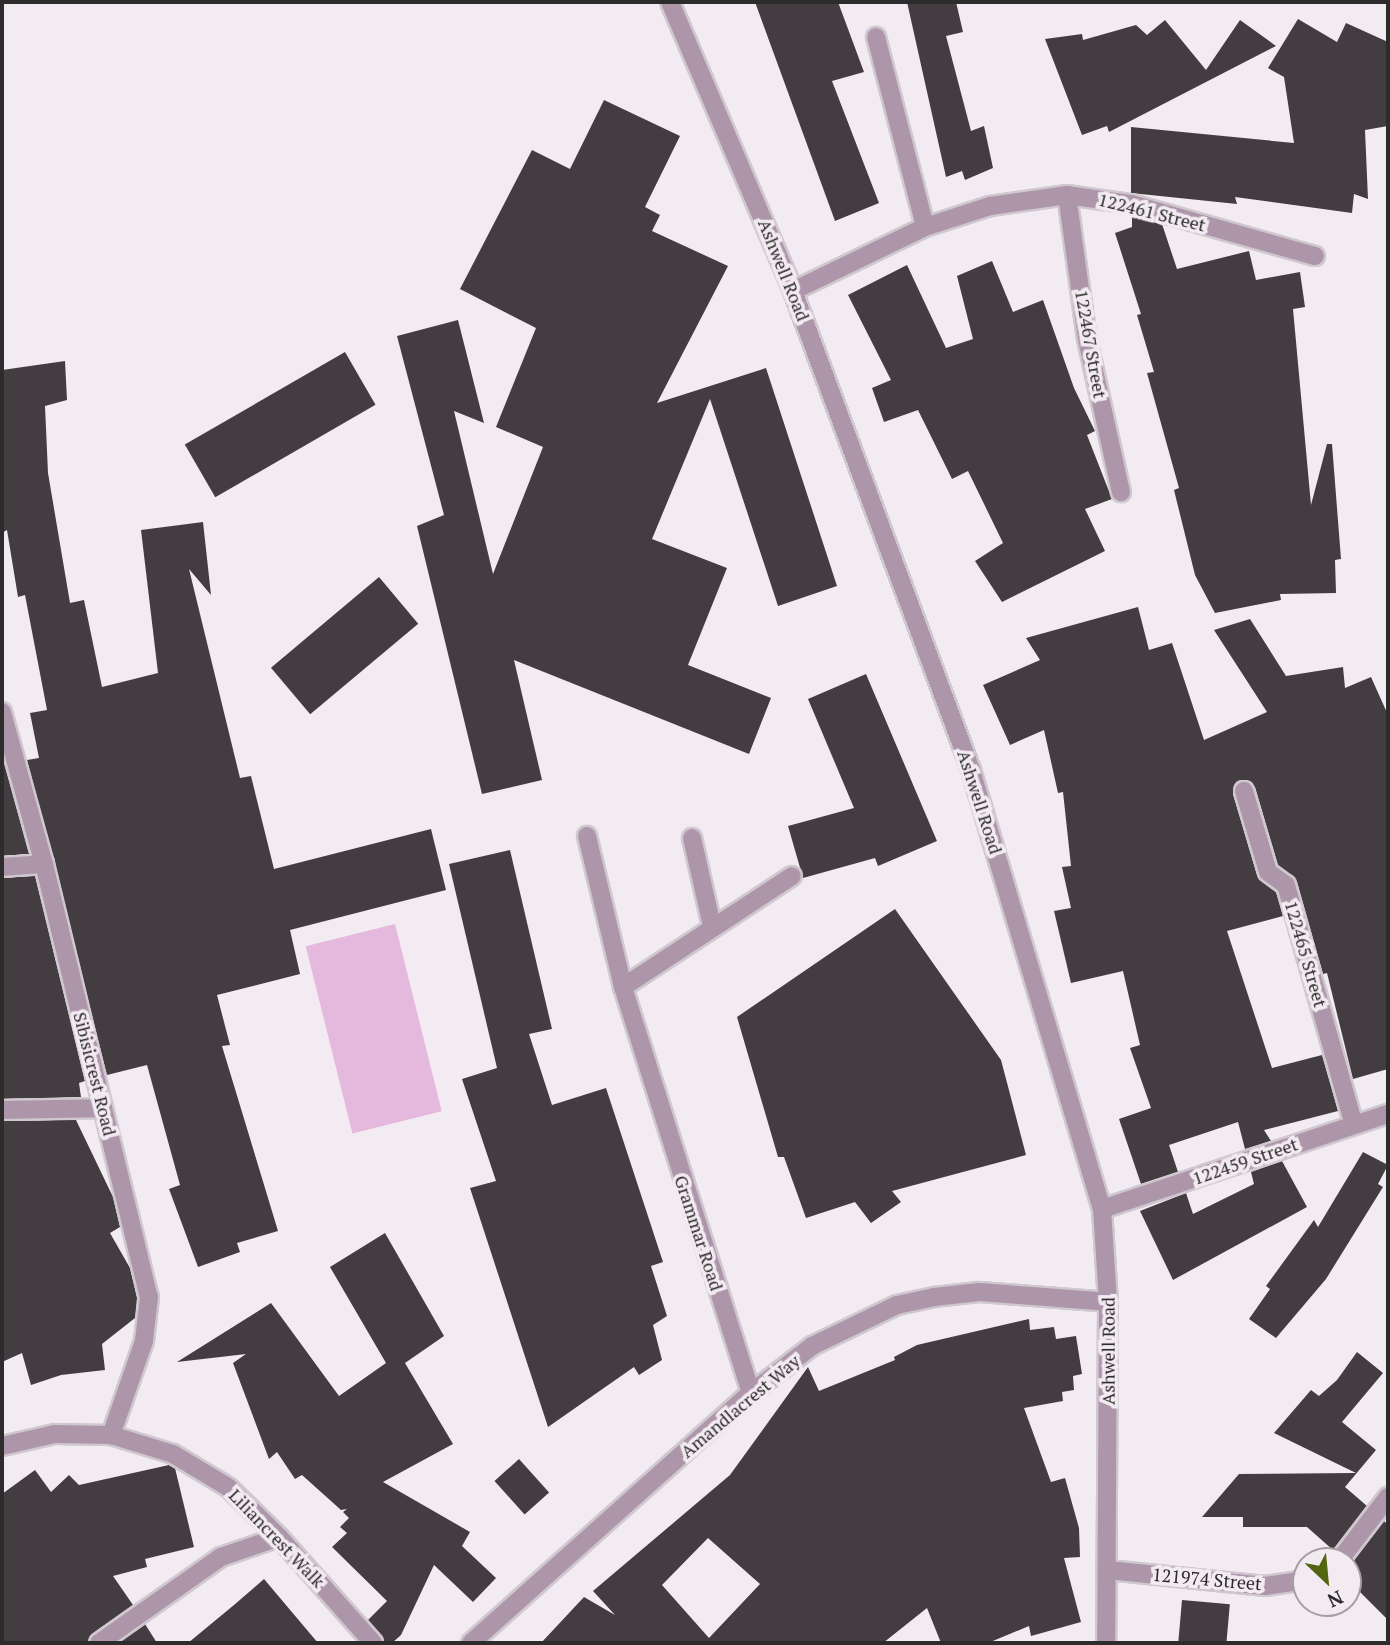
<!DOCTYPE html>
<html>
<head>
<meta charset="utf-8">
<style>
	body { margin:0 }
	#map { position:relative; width:1390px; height:1645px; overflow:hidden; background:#f3ebf2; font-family:"PT Serif",serif }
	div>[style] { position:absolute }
	.green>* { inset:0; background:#e4b9dd; transform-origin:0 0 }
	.building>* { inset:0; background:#433d42; transform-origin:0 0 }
	.roads { filter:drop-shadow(2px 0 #d0c8cf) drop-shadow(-2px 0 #d0c8cf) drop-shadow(0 2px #d0c8cf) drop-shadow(0 -2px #d0c8cf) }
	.service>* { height:18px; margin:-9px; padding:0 9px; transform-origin:9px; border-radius:9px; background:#ae96aa }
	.minor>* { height:18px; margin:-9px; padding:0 9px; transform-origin:9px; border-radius:9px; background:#ae96aa }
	span { translate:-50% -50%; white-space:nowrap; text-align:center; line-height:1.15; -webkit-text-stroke:7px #f3ebf2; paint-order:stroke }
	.street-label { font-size:18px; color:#2e2b2d }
	.frame { position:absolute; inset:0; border:4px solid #2e2b2d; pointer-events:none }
	.north { position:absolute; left:1292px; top:1547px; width:70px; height:70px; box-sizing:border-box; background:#f3ebf2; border:2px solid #a49ea3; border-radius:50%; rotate:154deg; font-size:19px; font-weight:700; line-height:28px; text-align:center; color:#2e2b2d }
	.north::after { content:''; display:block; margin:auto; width:24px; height:32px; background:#526510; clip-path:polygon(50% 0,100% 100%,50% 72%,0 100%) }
</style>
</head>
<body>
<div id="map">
	<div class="green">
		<div style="left:395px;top:924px;width:193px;height:92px;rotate:76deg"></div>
	</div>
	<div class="building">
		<div style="clip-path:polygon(755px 2px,838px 2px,864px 72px,832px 81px,879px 203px,835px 221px)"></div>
		<div style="clip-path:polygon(907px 2px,956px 2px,963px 32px,946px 36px,971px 131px,984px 126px,993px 168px,965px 180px,962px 171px,946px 177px)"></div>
		<div style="clip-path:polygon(1298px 19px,1337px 42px,1346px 23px,1388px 42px,1388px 126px,1365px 130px,1368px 199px,1354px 194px,1352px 213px,1235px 197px,1237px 204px,1131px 193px,1131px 127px,1294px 143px,1284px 77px,1268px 68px)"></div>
		<div style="clip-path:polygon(1165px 20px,1206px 70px,1240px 20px,1276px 46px,1109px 132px,1107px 126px,1082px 135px,1045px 39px,1082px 34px,1083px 40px,1136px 25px,1147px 35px)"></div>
		<div style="clip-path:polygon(604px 100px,680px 136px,645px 207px,660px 215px,652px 231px,728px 266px,657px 403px,766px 368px,837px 586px,778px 606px,710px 399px,652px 539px,727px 568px,688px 665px,771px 698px,749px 754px,514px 660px,542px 780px,482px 794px,417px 526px,444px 515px,397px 336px,458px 320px,484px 423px,454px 411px,493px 574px,543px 447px,496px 427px,536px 328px,460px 289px,532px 150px,570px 169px)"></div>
		<div style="clip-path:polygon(1132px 216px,1162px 224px,1177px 269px,1249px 251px,1256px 280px,1300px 272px,1305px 307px,1293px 309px,1311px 505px,1327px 444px,1332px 444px,1341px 559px,1335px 560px,1336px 593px,1280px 594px,1281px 600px,1215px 613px,1195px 575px,1174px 490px,1179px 488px,1147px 373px,1154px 372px,1137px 315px,1141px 314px,1115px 233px,1132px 227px)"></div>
		<div style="clip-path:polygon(992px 261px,1013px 312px,1043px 300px,1074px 388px,1095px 431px,1087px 435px,1112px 499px,1085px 509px,1105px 551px,1002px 602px,975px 561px,1003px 543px,968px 471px,952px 479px,918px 410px,884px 422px,872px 388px,891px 380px,848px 295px,907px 265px,946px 348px,973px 339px,957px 276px)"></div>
		<div style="left:345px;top:352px;width:61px;height:185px;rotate:60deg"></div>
		<div style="clip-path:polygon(65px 361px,67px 400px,45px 406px,48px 473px,70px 603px,84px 600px,102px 687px,158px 673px,141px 530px,203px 522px,211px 595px,189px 569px,240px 778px,251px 776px,274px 869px,431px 829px,446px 890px,290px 930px,300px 974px,217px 995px,230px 1045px,222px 1046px,278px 1231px,237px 1243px,240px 1252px,198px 1267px,169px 1189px,180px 1185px,147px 1065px,107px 1075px,27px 760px,39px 758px,30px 713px,47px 710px,25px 595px,18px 597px,7px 530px,2px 533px,2px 370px)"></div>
		<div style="left:379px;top:577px;width:61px;height:141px;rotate:50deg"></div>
		<div style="clip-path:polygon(1138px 607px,1149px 650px,1172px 643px,1204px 740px,1267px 712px,1214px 630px,1250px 619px,1286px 676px,1343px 667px,1345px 688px,1371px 677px,1388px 715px,1388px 1069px,1353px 1079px,1327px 973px,1323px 974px,1297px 882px,1278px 865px,1255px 787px,1240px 780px,1233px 794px,1257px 875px,1276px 892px,1283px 916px,1227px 931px,1272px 1068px,1322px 1055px,1338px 1111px,1264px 1130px,1271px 1141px,1245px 1149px,1238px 1122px,1169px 1145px,1178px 1172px,1141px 1184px,1119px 1119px,1151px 1108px,1130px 1048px,1140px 1045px,1123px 971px,1071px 983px,1054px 911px,1071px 908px,1062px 867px,1071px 866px,1063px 792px,1058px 793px,1044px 730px,1010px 745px,983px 685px,1040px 660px,1026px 638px)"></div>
		<div style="clip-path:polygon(866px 674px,937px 841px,878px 866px,875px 858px,803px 878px,788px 826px,854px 808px,808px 699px)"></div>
		<div style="clip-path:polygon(2px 763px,4px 763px,29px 854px,2px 856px)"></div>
		<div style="clip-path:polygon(510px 850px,552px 1029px,529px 1034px,552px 1105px,606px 1088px,663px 1262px,651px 1266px,667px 1316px,653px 1325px,662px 1360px,639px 1375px,634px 1367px,548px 1427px,470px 1188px,496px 1181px,462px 1079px,497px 1068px,449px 864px)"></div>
		<div style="clip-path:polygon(35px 876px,85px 1081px,79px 1083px,81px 1097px,2px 1099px,2px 878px)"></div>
		<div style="clip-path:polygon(895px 909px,1001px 1060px,1026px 1155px,892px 1191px,901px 1202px,871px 1223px,855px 1202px,806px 1218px,784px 1157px,778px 1157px,737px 1017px)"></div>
		<div style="clip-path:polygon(76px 1120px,113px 1197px,120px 1227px,110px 1233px,130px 1268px,137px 1298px,135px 1318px,102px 1344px,105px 1370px,61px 1375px,31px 1385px,22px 1353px,2px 1362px,2px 1121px)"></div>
		<div style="clip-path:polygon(1363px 1152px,1388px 1165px,1378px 1184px,1383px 1187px,1326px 1279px,1276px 1338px,1249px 1319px,1270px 1289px,1266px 1286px,1314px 1220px,1318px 1227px)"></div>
		<div style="clip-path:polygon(1282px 1161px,1307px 1207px,1173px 1280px,1140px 1211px,1186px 1193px,1193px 1214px,1254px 1184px,1251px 1172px)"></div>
		<div style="clip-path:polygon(385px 1233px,444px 1336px,405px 1363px,453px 1444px,383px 1482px,470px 1532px,462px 1546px,496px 1578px,473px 1602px,434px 1565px,401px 1635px,392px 1643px,384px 1643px,368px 1620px,387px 1601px,332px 1547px,347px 1533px,340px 1527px,349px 1518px,343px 1512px,347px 1509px,341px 1510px,302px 1475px,295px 1479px,277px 1452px,269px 1459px,233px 1363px,246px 1354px,177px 1362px,271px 1303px,339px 1396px,386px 1363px,330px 1267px)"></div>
		<div style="clip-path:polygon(evenodd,1029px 1319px,1030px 1330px,1054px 1327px,1056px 1339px,1076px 1336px,1082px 1374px,1073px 1376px,1074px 1390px,1062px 1392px,1063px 1401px,1024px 1408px,1051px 1482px,1065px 1478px,1079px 1528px,1080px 1557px,1064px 1558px,1081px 1622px,1031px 1636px,1029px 1626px,988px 1643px,941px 1643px,927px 1608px,883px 1643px,541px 1643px,584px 1597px,615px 1615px,593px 1591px,730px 1475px,808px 1367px,819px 1391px,895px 1360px,894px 1357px,917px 1345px,1029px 1319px,708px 1538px,760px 1584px,709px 1638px,662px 1585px,708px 1538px)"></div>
		<div style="clip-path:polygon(1357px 1352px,1383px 1373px,1342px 1422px,1376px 1450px,1345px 1487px,1367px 1506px,1333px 1550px,1307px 1527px,1243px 1527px,1243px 1517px,1202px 1517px,1239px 1474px,1356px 1473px,1274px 1433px,1311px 1390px,1319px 1396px,1337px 1380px)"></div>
		<div style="left:519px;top:1459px;width:45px;height:33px;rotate:48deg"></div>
		<div style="clip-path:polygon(169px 1465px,175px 1468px,194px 1547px,145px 1559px,147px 1567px,113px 1576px,133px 1605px,92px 1634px,88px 1643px,2px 1643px,2px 1494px,35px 1470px,51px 1492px,69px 1475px,79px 1485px)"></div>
		<div style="clip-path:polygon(1384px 1521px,1388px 1525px,1388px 1620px,1348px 1580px,1348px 1568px)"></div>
		<div style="clip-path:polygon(264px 1579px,318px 1643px,188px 1643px,234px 1605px)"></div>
		<div style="left:1182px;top:1600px;width:48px;height:43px;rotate:5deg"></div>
		<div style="clip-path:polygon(145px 1624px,157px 1643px,118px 1643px)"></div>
	</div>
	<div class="roads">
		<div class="service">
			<div style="left:587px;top:836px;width:155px;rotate:76.6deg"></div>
			<div style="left:692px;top:838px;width:90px;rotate:77.2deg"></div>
			<div style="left:751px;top:1393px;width:426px;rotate:-107.5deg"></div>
			<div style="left:623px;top:987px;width:202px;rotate:-33.3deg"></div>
		</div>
		<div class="minor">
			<div style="left:670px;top:2px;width:314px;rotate:66.9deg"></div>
			<div style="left:793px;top:291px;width:511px;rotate:69.61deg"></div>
			<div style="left:971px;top:770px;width:458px;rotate:73.4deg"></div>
			<div style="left:1102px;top:1209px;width:93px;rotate:86.3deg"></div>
			<div style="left:1108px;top:1302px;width:341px;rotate:90.3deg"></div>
			<div style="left:876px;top:37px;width:196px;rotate:75.5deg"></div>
			<div style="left:1067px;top:195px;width:145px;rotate:82.1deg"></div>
			<div style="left:1087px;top:339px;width:157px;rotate:77.5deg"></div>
			<div style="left:793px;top:291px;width:147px;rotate:-25.9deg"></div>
			<div style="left:925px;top:227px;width:68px;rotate:-17.9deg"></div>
			<div style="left:990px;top:206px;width:78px;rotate:-8.1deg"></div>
			<div style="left:1067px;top:195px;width:65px;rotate:8deg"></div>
			<div style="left:1131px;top:204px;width:191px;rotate:15.8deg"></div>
			<div style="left:2px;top:712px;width:158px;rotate:74.6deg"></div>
			<div style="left:44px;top:864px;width:446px;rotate:76.4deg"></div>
			<div style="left:149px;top:1297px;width:44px;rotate:96.5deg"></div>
			<div style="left:144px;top:1341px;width:100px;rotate:109.3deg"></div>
			<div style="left:1244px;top:791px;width:84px;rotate:73.5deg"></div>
			<div style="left:1268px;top:872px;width:22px;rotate:36deg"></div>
			<div style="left:1286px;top:885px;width:249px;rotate:74.2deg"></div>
			<div style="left:2px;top:867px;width:42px;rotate:-4.1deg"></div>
			<div style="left:2px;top:1110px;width:101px;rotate:-1.1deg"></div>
			<div style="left:1102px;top:1209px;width:301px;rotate:-18.4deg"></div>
			<div style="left:2px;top:1446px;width:54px;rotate:-12.8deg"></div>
			<div style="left:55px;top:1434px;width:56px;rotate:1deg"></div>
			<div style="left:111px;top:1435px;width:65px;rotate:17deg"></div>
			<div style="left:173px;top:1454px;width:64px;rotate:31deg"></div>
			<div style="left:228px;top:1487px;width:71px;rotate:44.4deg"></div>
			<div style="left:279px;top:1537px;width:142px;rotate:48.4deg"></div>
			<div style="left:1339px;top:1561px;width:81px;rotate:-52.6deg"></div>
			<div style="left:1108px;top:1570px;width:158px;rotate:5.8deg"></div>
			<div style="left:1265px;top:1586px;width:41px;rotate:-8.3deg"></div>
			<div style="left:99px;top:1643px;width:149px;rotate:-35.2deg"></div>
			<div style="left:221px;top:1557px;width:61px;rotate:-19deg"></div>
			<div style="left:471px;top:1643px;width:375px;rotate:-41.8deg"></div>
			<div style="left:751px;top:1393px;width:77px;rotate:-37.6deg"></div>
			<div style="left:812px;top:1346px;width:94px;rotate:-25.8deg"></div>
			<div style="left:897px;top:1305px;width:38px;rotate:-12deg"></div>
			<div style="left:934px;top:1297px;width:45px;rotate:-6.3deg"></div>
			<div style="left:979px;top:1292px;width:129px;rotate:4.4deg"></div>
		</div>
	</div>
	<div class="street-label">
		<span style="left:1152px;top:212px;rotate:14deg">122461 Street</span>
		<span style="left:784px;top:270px;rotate:68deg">Ashwell Road</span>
		<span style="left:1091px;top:344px;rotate:80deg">122467 Street</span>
		<span style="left:980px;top:802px;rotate:72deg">Ashwell Road</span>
		<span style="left:1306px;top:954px;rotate:74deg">122465 Street</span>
		<span style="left:95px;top:1074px;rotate:76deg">Sibisicrest Road</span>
		<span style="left:1245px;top:1161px;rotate:-19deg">122459 Street</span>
		<span style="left:699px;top:1233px;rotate:72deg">Grammar Road</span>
		<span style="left:1108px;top:1351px;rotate:-90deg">Ashwell Road</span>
		<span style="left:740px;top:1406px;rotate:-40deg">Amandlacrest Way</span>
		<span style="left:277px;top:1538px;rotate:46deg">Liliancrest Walk</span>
		<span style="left:1207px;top:1579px;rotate:5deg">121974 Street</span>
	</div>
	<div class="frame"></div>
	<div class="north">N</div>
</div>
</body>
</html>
